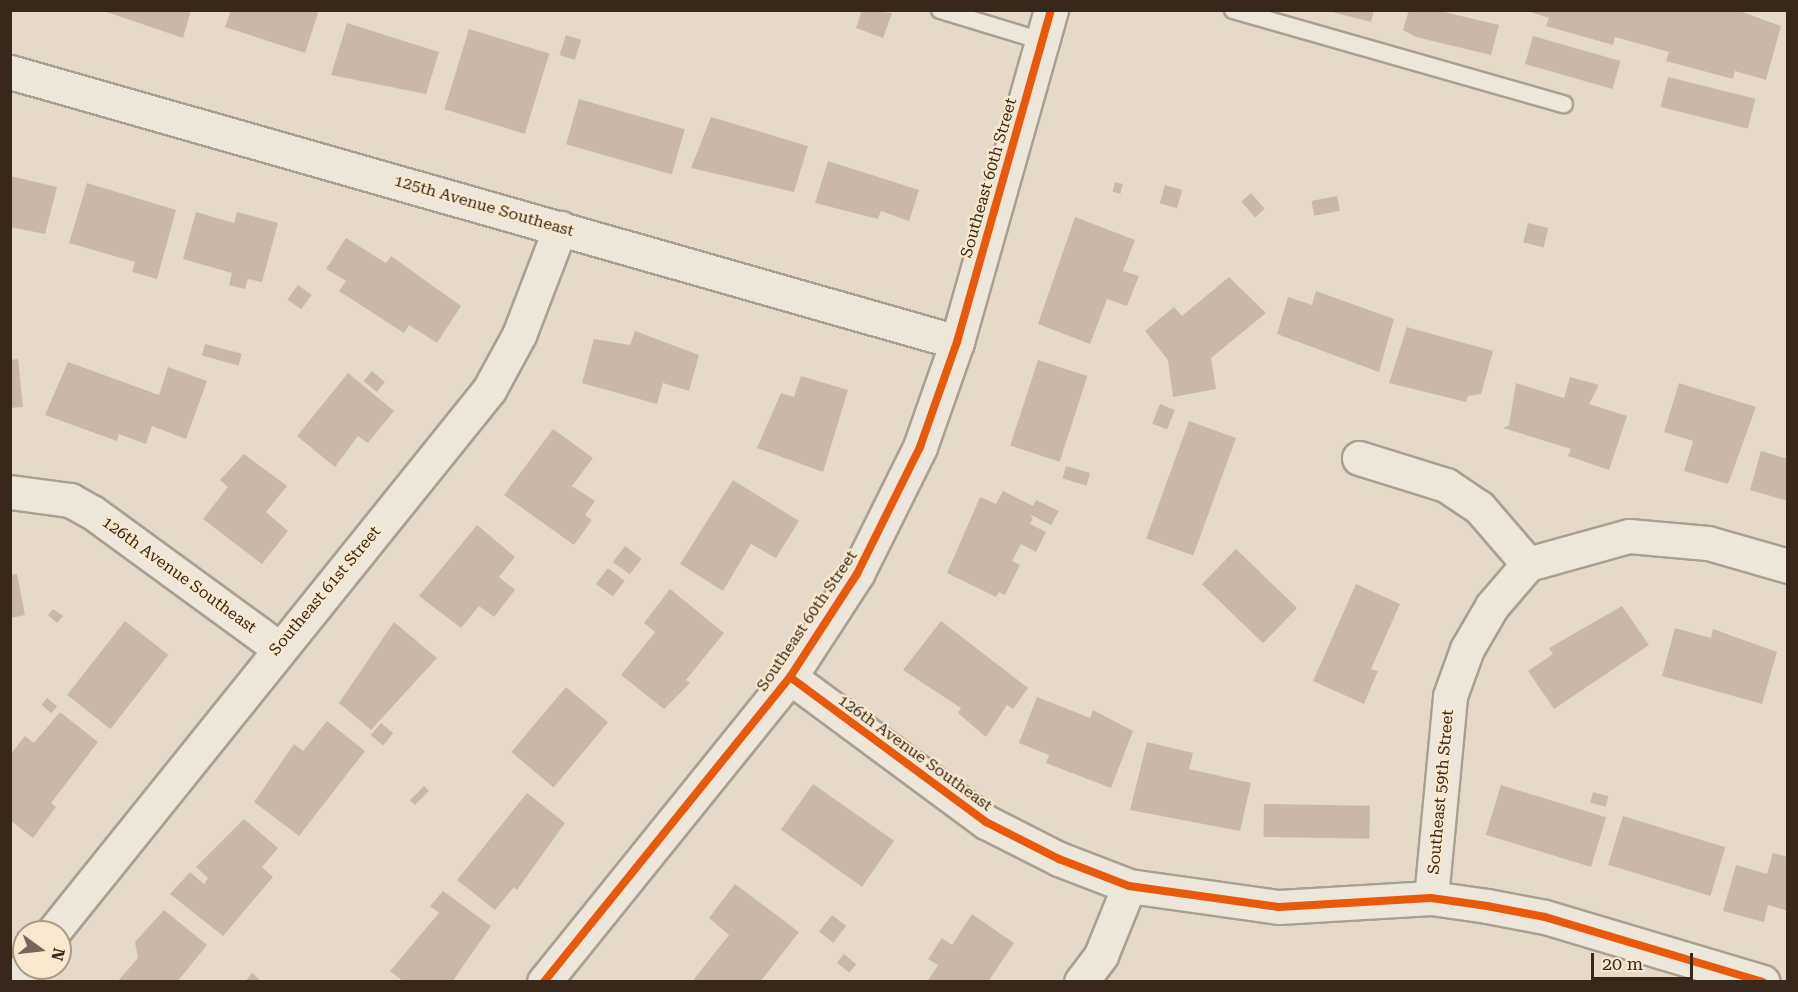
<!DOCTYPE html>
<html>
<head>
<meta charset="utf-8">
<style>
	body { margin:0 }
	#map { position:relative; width:1798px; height:992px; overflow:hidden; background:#e5dac9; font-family:"Roboto Serif",serif }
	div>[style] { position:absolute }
	.building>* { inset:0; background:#c9b8aa; transform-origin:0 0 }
	.roads { filter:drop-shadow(2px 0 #a99f93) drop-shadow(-2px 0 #a99f93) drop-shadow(0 2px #a99f93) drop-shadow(0 -2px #a99f93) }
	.service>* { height:16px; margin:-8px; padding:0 8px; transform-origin:8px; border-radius:8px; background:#ede6db }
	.minor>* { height:33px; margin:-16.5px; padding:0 16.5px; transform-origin:16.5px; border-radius:16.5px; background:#ede6db }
	.tertiary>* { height:33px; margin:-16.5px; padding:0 16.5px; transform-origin:16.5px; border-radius:16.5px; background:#ede6db }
	.cycleway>* { height:8px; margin:-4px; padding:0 4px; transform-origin:4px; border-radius:4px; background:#e8590c }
	span { translate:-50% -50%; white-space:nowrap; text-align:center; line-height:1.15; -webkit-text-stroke:4.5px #f8e9cd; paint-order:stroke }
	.street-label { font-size:16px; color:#38271b }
	.frame { position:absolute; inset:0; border:12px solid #38271b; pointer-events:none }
	.north { position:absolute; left:12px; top:920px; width:60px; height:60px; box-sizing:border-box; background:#f8e9cd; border:2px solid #ab9b86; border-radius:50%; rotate:105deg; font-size:16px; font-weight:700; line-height:24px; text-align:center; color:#38271b }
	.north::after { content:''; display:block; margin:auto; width:21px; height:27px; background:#756658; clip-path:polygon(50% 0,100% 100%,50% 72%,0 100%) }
	.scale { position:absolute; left:1591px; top:953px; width:102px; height:27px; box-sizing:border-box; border:3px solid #38271b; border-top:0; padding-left:8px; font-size:18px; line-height:21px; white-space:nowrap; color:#38271b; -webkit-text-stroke:4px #f8e9cd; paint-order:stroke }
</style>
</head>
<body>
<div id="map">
	<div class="building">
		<div style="clip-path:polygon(101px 10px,191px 10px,183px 38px)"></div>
		<div style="clip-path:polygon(231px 10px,319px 10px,305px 53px,225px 27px)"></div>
		<div style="clip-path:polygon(862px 10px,892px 13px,883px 38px,856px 28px)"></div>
		<div style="clip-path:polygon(1324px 10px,1374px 10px,1371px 22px)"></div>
		<div style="clip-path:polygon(1409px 10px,1436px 10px,1499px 25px,1491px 55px,1416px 37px,1403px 30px)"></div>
		<div style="clip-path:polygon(1525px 10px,1737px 10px,1781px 26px,1766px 80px,1735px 71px,1733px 79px,1666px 61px,1669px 52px,1615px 37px,1613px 45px,1546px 26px,1549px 18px)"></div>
		<div style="clip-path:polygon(347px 23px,439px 52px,426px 94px,331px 75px)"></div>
		<div style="left:469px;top:29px;width:84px;height:84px;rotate:17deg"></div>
		<div style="left:566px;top:35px;width:16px;height:21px;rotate:18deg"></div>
		<div style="left:1533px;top:36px;width:91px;height:29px;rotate:16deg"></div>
		<div style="left:1668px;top:77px;width:90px;height:31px;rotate:14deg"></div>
		<div style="left:579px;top:99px;width:110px;height:47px;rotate:16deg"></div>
		<div style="clip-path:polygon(711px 117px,808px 146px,794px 192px,691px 168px)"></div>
		<div style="clip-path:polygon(828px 161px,919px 190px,909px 221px,881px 211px,878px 219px,815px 203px)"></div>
		<div style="clip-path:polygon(10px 176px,57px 187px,45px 234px,10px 227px)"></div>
		<div style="left:1115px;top:182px;width:8px;height:10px;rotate:14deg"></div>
		<div style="clip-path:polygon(87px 183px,176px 210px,157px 279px,132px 272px,135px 262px,69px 243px)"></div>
		<div style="left:1165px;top:185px;width:18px;height:19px;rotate:16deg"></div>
		<div style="left:1251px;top:193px;width:21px;height:13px;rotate:49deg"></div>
		<div style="left:1337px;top:196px;width:15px;height:26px;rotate:79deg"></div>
		<div style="clip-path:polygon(196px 212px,234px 223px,237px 212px,278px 223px,262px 282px,248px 279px,245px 289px,229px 285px,232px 273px,183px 259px)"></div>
		<div style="clip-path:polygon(1075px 217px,1135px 240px,1123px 271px,1139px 276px,1127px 306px,1107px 299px,1090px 344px,1038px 324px)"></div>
		<div style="left:1528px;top:223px;width:21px;height:20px;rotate:14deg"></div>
		<div style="clip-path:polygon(346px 238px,386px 263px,391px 256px,461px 306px,437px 343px,409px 325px,404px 333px,339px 291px,346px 281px,326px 269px)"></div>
		<div style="clip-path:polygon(1229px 277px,1266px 313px,1211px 358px,1216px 389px,1173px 397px,1168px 360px,1145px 331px,1174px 307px,1182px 316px)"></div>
		<div style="left:298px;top:285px;width:17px;height:18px;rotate:36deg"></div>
		<div style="clip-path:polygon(1316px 291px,1394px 319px,1379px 372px,1277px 334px,1288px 297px,1312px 305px)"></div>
		<div style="clip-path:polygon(1407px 327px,1493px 351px,1481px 394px,1468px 396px,1466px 402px,1389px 383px)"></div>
		<div style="clip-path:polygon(635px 331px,699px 355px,689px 391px,663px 383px,657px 404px,582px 383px,594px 339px,630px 345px)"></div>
		<div style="left:205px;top:344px;width:38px;height:12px;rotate:15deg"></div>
		<div style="clip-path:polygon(18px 359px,23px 407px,10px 408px,10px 360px)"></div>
		<div style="left:1038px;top:360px;width:52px;height:90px;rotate:18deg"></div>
		<div style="clip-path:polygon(68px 362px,159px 395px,168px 367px,207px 381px,186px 439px,152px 426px,146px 444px,119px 434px,117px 441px,45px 415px)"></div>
		<div style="left:372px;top:371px;width:17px;height:13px;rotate:40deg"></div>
		<div style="clip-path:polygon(348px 373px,394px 411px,368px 443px,358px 436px,335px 467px,297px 436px)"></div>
		<div style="clip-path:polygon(801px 376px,848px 390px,823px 472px,757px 448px,781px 393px,794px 397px)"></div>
		<div style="clip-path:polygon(1570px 377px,1599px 385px,1589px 404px,1627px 416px,1609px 470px,1568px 456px,1571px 449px,1503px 428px,1509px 425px,1516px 383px,1564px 398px)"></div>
		<div style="clip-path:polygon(1679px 383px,1756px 407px,1728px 484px,1684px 471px,1693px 441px,1664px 432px)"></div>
		<div style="left:1160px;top:404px;width:16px;height:21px;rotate:22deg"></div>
		<div style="left:1189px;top:421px;width:50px;height:125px;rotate:20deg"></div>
		<div style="clip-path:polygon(553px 429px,593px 458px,572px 486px,595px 501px,585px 515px,592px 520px,574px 545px,504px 495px)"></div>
		<div style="clip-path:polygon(1761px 451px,1788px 459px,1788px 501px,1750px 490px)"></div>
		<div style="clip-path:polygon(244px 454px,287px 486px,266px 512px,288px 531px,262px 564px,203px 519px,228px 487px,220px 480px)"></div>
		<div style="left:1066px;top:466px;width:25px;height:13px;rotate:16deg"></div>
		<div style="clip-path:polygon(733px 480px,799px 521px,776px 558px,751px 544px,723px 591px,680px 564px)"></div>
		<div style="clip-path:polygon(1003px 491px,1033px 506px,1036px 500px,1059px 511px,1051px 525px,1029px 514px,1033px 518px,1030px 524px,1046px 532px,1036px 552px,1021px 544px,1012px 561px,1020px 565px,1005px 595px,999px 592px,996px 597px,947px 573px,980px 497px,996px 504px)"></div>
		<div style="clip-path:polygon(477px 525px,515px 557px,499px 577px,515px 590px,494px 617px,479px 606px,461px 628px,419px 596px)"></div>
		<div style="left:625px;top:546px;width:21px;height:20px;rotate:37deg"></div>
		<div style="left:1236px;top:549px;width:85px;height:49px;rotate:44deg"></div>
		<div style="left:608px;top:568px;width:21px;height:20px;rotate:37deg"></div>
		<div style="clip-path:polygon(17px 574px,25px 615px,10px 618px,10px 575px)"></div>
		<div style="clip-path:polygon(1356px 584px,1400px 604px,1371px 669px,1378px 671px,1364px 704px,1313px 681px)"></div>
		<div style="clip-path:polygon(670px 589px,724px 633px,686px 680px,690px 683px,664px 709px,621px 675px,655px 632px,644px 623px)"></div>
		<div style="clip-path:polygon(1622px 606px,1649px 645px,1554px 709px,1528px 671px,1553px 654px,1549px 648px)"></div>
		<div style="clip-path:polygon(53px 609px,63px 616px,57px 623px,48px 615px)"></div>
		<div style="left:125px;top:621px;width:55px;height:94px;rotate:38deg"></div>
		<div style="clip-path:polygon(941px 621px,1028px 688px,1013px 709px,1007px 705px,986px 737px,958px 713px,961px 708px,903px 670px)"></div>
		<div style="clip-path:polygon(394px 622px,437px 658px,371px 730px,339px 703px)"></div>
		<div style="clip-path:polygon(1675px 628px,1711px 638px,1713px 629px,1777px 652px,1762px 704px,1662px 676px)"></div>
		<div style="left:566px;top:687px;width:55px;height:85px;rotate:40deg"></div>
		<div style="clip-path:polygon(1037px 697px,1090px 718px,1093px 710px,1133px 731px,1111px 788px,1046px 763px,1049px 755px,1019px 743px)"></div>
		<div style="left:47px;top:698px;width:13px;height:9px;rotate:39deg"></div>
		<div style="clip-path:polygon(60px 712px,98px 742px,51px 803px,56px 807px,33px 838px,10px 820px,10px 755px,25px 736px,34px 743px)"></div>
		<div style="clip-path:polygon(327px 721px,365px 751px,299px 836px,254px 802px,294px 744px,303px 751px)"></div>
		<div style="left:381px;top:723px;width:16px;height:16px;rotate:40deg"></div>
		<div style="clip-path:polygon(1147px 742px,1193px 753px,1189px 769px,1251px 783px,1240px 831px,1130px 810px)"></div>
		<div style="left:813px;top:784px;width:99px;height:56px;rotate:35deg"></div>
		<div style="left:1501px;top:785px;width:110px;height:52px;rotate:17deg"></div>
		<div style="left:424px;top:786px;width:7px;height:20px;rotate:45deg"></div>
		<div style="left:1593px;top:792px;width:16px;height:11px;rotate:15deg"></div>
		<div style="clip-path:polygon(527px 793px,565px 823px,517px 890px,514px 887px,495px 910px,457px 880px)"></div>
		<div style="left:1264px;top:804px;width:106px;height:33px;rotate:1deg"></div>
		<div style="left:1623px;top:816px;width:107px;height:51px;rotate:17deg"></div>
		<div style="clip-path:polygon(244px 819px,278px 848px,262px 867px,273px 877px,223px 936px,170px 894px,190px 872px,204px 884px,208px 878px,196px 867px)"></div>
		<div style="clip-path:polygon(1773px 853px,1788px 857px,1788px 911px,1768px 905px,1764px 922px,1723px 911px,1736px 865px,1767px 874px)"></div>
		<div style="clip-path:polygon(735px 884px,799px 932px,760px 982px,698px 982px,694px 979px,729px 935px,709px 918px)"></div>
		<div style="clip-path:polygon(443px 891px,491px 926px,452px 982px,404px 982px,390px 971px,439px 913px,430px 906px)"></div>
		<div style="clip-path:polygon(164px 910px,207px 945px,177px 982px,117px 982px,138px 958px,135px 942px)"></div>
		<div style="clip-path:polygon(972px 914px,1014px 943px,988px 982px,927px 982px,938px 965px,928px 959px,942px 938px,952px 945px)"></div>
		<div style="left:832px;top:915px;width:18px;height:21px;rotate:38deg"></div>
		<div style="left:844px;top:954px;width:16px;height:11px;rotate:40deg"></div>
		<div style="clip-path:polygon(252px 973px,262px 982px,245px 982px)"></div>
	</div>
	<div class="roads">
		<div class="service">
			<div style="left:940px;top:10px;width:107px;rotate:16.9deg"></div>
			<div style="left:1233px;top:10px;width:344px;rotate:15.9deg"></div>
		</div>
		<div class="minor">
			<div style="left:10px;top:72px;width:985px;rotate:15.91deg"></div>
			<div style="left:1359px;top:458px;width:91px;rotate:17.2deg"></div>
			<div style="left:1446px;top:485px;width:40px;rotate:34deg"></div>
			<div style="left:1479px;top:507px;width:75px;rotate:49.3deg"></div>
			<div style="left:1528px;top:564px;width:105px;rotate:-15.5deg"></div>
			<div style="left:1629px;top:536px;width:79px;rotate:5.1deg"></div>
			<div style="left:1708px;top:543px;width:83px;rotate:16deg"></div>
			<div style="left:10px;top:492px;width:61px;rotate:7.6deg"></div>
			<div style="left:70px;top:500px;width:25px;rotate:29deg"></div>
			<div style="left:92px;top:512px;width:229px;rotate:36.1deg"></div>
			<div style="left:790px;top:677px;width:244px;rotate:36.5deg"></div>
			<div style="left:986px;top:822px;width:82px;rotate:26.9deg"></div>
			<div style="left:1059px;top:859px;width:75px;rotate:21.1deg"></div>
			<div style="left:1129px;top:886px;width:151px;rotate:8deg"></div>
			<div style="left:1279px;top:907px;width:152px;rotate:-3.4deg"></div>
			<div style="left:1431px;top:898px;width:57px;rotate:8.1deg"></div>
			<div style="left:1487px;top:906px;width:59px;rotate:10.7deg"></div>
			<div style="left:1545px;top:917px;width:227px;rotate:16.6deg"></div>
			<div style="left:1431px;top:898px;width:203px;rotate:-84.6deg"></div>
			<div style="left:1450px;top:696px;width:50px;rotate:-70.1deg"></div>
			<div style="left:1467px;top:649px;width:50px;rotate:-59.8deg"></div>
			<div style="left:1492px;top:606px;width:55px;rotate:-49.4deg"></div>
			<div style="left:53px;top:932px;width:696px;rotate:-51.19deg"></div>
			<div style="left:489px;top:390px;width:63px;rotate:-61.4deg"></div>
			<div style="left:519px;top:335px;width:115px;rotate:-69deg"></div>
			<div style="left:14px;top:982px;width:18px;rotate:-52deg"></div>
			<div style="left:1081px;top:982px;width:34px;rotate:-53deg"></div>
			<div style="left:1101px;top:955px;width:74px;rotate:-67.9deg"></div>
		</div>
		<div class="tertiary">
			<div style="left:544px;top:982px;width:392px;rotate:-51.1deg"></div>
			<div style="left:790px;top:677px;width:123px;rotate:-57deg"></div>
			<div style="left:857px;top:574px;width:142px;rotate:-63.6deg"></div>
			<div style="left:920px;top:447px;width:111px;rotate:-70.6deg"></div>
			<div style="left:957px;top:342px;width:345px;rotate:-74.2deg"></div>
		</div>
	</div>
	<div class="cycleway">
		<div style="left:790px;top:677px;width:244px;rotate:36.5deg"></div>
		<div style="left:986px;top:822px;width:82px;rotate:26.9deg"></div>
		<div style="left:1059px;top:859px;width:75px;rotate:21.1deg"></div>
		<div style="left:1129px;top:886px;width:151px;rotate:8deg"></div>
		<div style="left:1279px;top:907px;width:152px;rotate:-3.4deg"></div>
		<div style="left:1431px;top:898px;width:57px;rotate:8.1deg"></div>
		<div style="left:1487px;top:906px;width:59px;rotate:10.7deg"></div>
		<div style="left:1545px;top:917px;width:227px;rotate:16.6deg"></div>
		<div style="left:544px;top:982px;width:392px;rotate:-51.1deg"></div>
		<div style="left:790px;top:677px;width:123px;rotate:-57deg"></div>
		<div style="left:857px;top:574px;width:142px;rotate:-63.6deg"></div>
		<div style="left:920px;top:447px;width:111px;rotate:-70.6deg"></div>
		<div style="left:957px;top:342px;width:345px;rotate:-74.2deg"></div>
	</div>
	<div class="street-label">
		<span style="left:989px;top:178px;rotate:-74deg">Southeast 60th Street</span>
		<span style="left:484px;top:206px;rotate:16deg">125th Avenue Southeast</span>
		<span style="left:179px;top:575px;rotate:36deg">126th Avenue Southeast</span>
		<span style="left:325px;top:591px;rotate:-50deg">Southeast 61st Street</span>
		<span style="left:807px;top:621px;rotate:-56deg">Southeast 60th Street</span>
		<span style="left:915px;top:753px;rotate:36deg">126th Avenue Southeast</span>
		<span style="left:1441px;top:792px;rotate:-85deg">Southeast 59th Street</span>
	</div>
	<div class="frame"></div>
	<div class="north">N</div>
	<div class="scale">20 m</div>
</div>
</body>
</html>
